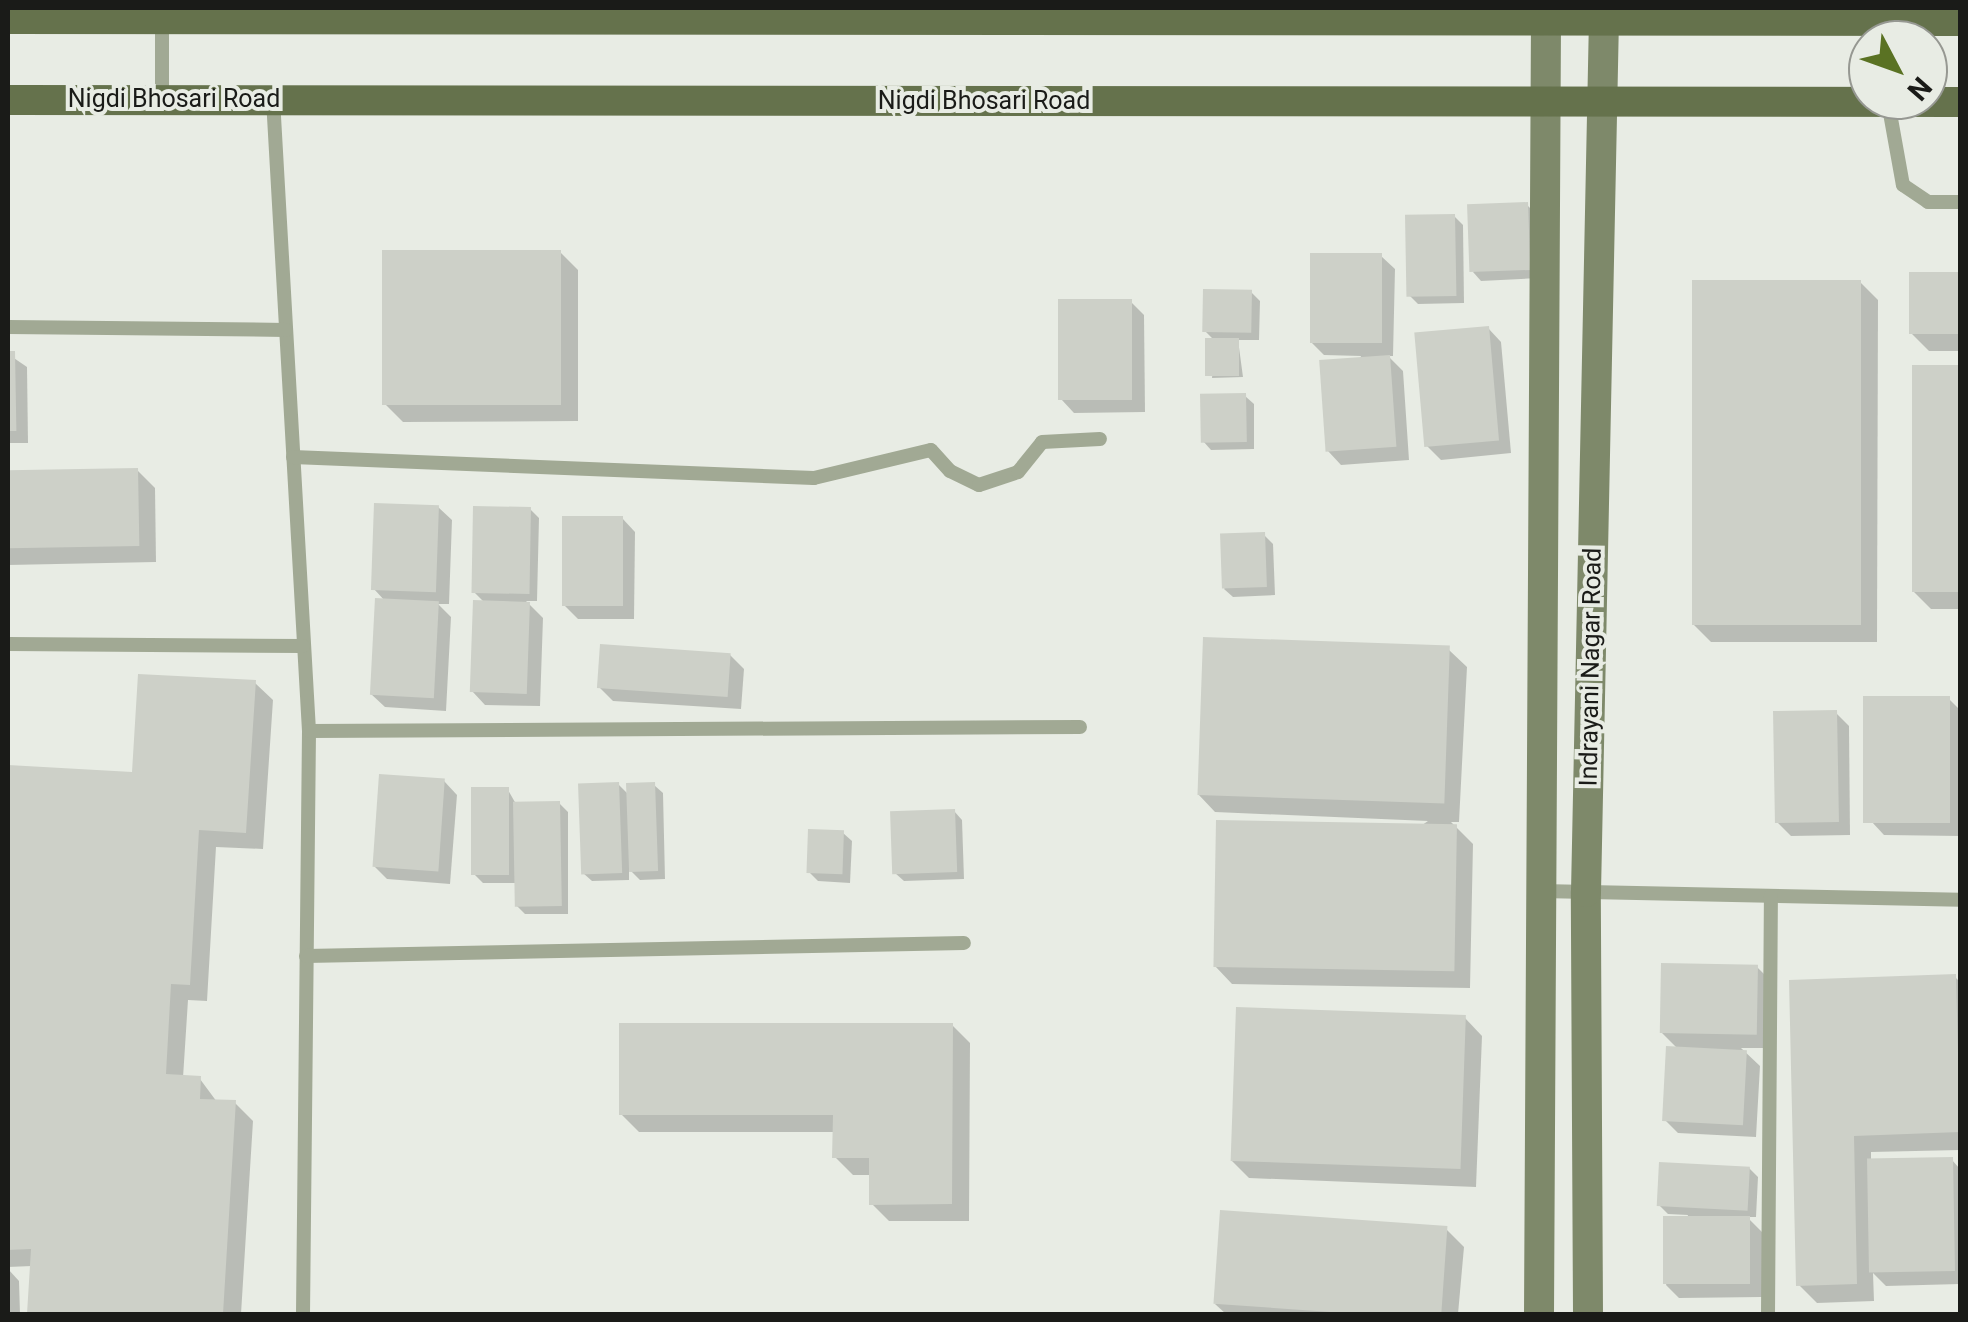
<!DOCTYPE html>
<html>
<head>
<meta charset="utf-8">
<style>
	body { margin:0 }
	#map { position:relative; width:1968px; height:1322px; overflow:hidden; background:#e8ece4; font-family:Roboto,sans-serif }
	div>[style] { position:absolute }
	.shadow>* { inset:0; background:#0003 }
	.building>* { inset:0; background:#cdd0c8; transform-origin:0 0 }
	.service>* { height:14px; margin:-7px; padding:0 7px; transform-origin:7px; border-radius:7px; background:#a1a994 }
	.secondary>* { height:30px; margin:-15px; padding:0 15px; transform-origin:15px; border-radius:15px; background:#7e896a }
	.primary>* { height:30px; margin:-15px; padding:0 15px; transform-origin:15px; border-radius:15px; background:#65724c }
	span { translate:-50% -50%; white-space:nowrap; text-align:center; line-height:1.15; -webkit-text-stroke:8px #e8ece4; paint-order:stroke }
	.street-label { font-size:25px; color:#1a1b18 }
	.frame { position:absolute; inset:0; border:10px solid #1a1b18; pointer-events:none }
	.north { position:absolute; left:1848px; top:20px; width:100px; height:100px; box-sizing:border-box; background:#e8ece4; border:2px solid #969892; border-radius:50%; rotate:131deg; font-size:28px; font-weight:700; line-height:40px; text-align:center; color:#1a1b18 }
	.north::after { content:''; display:block; margin:auto; width:35px; height:45px; background:#5a7223; clip-path:polygon(50% 0,100% 100%,50% 72%,0 100%) }
</style>
</head>
<body>
<div id="map">
	<div class="shadow">
		<div style="clip-path:polygon(1527px 205px,1535px 213px,1538px 278px,1481px 281px,1473px 272px)"></div>
		<div style="clip-path:polygon(1454px 216px,1463px 225px,1464px 303px,1418px 304px,1409px 295px)"></div>
		<div style="clip-path:polygon(560px 252px,578px 270px,578px 421px,403px 422px,385px 404px)"></div>
		<div style="clip-path:polygon(1381px 256px,1395px 269px,1393px 356px,1388px 356px,1403px 371px,1409px 460px,1341px 465px,1328px 451px,1361px 356px,1324px 355px,1311px 342px)"></div>
		<div style="clip-path:polygon(1911px 274px,1960px 274px,1960px 351px,1929px 351px,1911px 333px)"></div>
		<div style="clip-path:polygon(1860px 282px,1878px 300px,1877px 642px,1711px 642px,1693px 624px)"></div>
		<div style="clip-path:polygon(1251px 292px,1260px 301px,1259px 340px,1238px 340px,1243px 377px,1212px 378px,1215px 341px,1205px 331px)"></div>
		<div style="clip-path:polygon(1131px 302px,1144px 315px,1145px 412px,1074px 413px,1061px 399px)"></div>
		<div style="clip-path:polygon(1488px 328px,1501px 342px,1511px 453px,1441px 460px,1427px 446px)"></div>
		<div style="clip-path:polygon(8px 354px,27px 367px,28px 443px,8px 443px)"></div>
		<div style="clip-path:polygon(1914px 367px,1960px 367px,1960px 609px,1931px 609px,1913px 591px)"></div>
		<div style="clip-path:polygon(1245px 396px,1254px 404px,1254px 449px,1211px 450px,1203px 441px)"></div>
		<div style="clip-path:polygon(137px 470px,155px 488px,156px 562px,8px 565px,8px 473px)"></div>
		<div style="clip-path:polygon(438px 507px,452px 520px,449px 604px,438px 604px,451px 617px,446px 711px,385px 707px,371px 694px,385px 601px,374px 589px)"></div>
		<div style="clip-path:polygon(530px 509px,539px 518px,537px 601px,526px 601px,543px 618px,540px 706px,485px 705px,472px 691px,485px 603px,474px 592px)"></div>
		<div style="clip-path:polygon(622px 518px,635px 532px,634px 619px,578px 619px,564px 605px)"></div>
		<div style="clip-path:polygon(1264px 535px,1273px 544px,1275px 595px,1233px 597px,1224px 589px)"></div>
		<div style="clip-path:polygon(1449px 650px,1467px 667px,1459px 822px,1451px 822px,1473px 844px,1470px 988px,1232px 984px,1215px 966px,1428px 821px,1215px 812px,1198px 794px)"></div>
		<div style="clip-path:polygon(730px 655px,744px 669px,741px 709px,613px 701px,599px 687px)"></div>
		<div style="clip-path:polygon(255px 683px,273px 700px,263px 849px,216px 847px,207px 1001px,188px 1000px,183px 1078px,200px 1079px,217px 1102px,235px 1103px,253px 1121px,241px 1314px,30px 1314px,32px 1266px,8px 1267px,8px 768px,134px 775px)"></div>
		<div style="clip-path:polygon(1949px 699px,1960px 710px,1960px 836px,1884px 835px,1871px 821px)"></div>
		<div style="clip-path:polygon(1836px 713px,1849px 726px,1850px 835px,1791px 836px,1777px 822px)"></div>
		<div style="clip-path:polygon(444px 781px,457px 795px,450px 884px,387px 879px,374px 866px)"></div>
		<div style="clip-path:polygon(618px 784px,629px 795px,654px 785px,663px 793px,665px 879px,640px 880px,629px 869px,629px 880px,592px 881px,583px 873px)"></div>
		<div style="clip-path:polygon(508px 790px,516px 804px,559px 803px,568px 812px,568px 914px,525px 914px,516px 905px,516px 883px,483px 883px,474px 874px)"></div>
		<div style="clip-path:polygon(954px 811px,962px 820px,964px 879px,904px 881px,895px 873px)"></div>
		<div style="clip-path:polygon(843px 833px,852px 841px,850px 883px,818px 881px,809px 872px)"></div>
		<div style="clip-path:polygon(1757px 967px,1771px 981px,1769px 1048px,1741px 1048px,1760px 1066px,1756px 1137px,1678px 1133px,1665px 1120px,1678px 1049px,1661px 1032px)"></div>
		<div style="clip-path:polygon(1955px 977px,1960px 982px,1960px 1150px,1871px 1152px,1871px 1163px,1952px 1160px,1960px 1169px,1960px 1284px,1886px 1286px,1873px 1273px,1874px 1301px,1817px 1303px,1799px 1285px,1792px 982px)"></div>
		<div style="clip-path:polygon(1465px 1018px,1482px 1036px,1476px 1187px,1249px 1178px,1231px 1160px)"></div>
		<div style="clip-path:polygon(952px 1025px,970px 1043px,969px 1221px,889px 1221px,872px 1204px,872px 1175px,853px 1175px,835px 1157px,835px 1132px,639px 1132px,621px 1114px)"></div>
		<div style="clip-path:polygon(1749px 1168px,1758px 1177px,1756px 1217px,1747px 1217px,1762px 1232px,1762px 1297px,1679px 1298px,1666px 1285px,1688px 1215px,1668px 1214px,1659px 1205px)"></div>
		<div style="clip-path:polygon(1446px 1229px,1464px 1247px,1458px 1314px,1226px 1314px,1215px 1304px)"></div>
		<div style="clip-path:polygon(8px 1269px,19px 1281px,20px 1314px,8px 1314px)"></div>
	</div>
	<div class="building">
		<div style="left:1528px;top:202px;width:68px;height:61px;rotate:88deg"></div>
		<div style="left:1455px;top:214px;width:82px;height:50px;rotate:89deg"></div>
		<div style="left:561px;top:250px;width:155px;height:179px;rotate:90deg"></div>
		<div style="left:1310px;top:253px;width:72px;height:90px"></div>
		<div style="left:1909px;top:272px;width:51px;height:62px"></div>
		<div style="left:1692px;top:280px;width:169px;height:345px"></div>
		<div style="left:1203px;top:289px;width:49px;height:43px;rotate:1deg"></div>
		<div style="left:1132px;top:299px;width:101px;height:74px;rotate:90deg"></div>
		<div style="left:1489px;top:326px;width:115px;height:75px;rotate:85deg"></div>
		<div style="left:1205px;top:338px;width:34px;height:38px"></div>
		<div style="left:15px;top:351px;width:80px;height:7px;rotate:89deg"></div>
		<div style="left:1390px;top:355px;width:92px;height:71px;rotate:86deg"></div>
		<div style="left:1912px;top:365px;width:48px;height:227px"></div>
		<div style="left:1246px;top:393px;width:49px;height:46px;rotate:89deg"></div>
		<div style="left:138px;top:468px;width:78px;height:130px;rotate:89deg"></div>
		<div style="left:374px;top:503px;width:65px;height:87px;rotate:2deg"></div>
		<div style="left:473px;top:506px;width:58px;height:87px;rotate:1deg"></div>
		<div style="left:562px;top:516px;width:61px;height:90px"></div>
		<div style="left:1265px;top:532px;width:55px;height:45px;rotate:88deg"></div>
		<div style="left:375px;top:598px;width:64px;height:97px;rotate:3deg"></div>
		<div style="left:473px;top:600px;width:57px;height:92px;rotate:2deg"></div>
		<div style="left:1203px;top:637px;width:247px;height:158px;rotate:2deg"></div>
		<div style="left:600px;top:644px;width:131px;height:44px;rotate:4deg"></div>
		<div style="clip-path:polygon(138px 674px,256px 680px,246px 833px,199px 830px,190px 985px,171px 984px,166px 1074px,201px 1076px,200px 1099px,236px 1100px,223px 1314px,27px 1314px,31px 1249px,8px 1250px,8px 765px,132px 772px)"></div>
		<div style="left:1950px;top:696px;width:127px;height:87px;rotate:90deg"></div>
		<div style="left:1837px;top:710px;width:112px;height:64px;rotate:89deg"></div>
		<div style="left:379px;top:774px;width:66px;height:93px;rotate:4deg"></div>
		<div style="left:619px;top:782px;width:91px;height:41px;rotate:88deg"></div>
		<div style="left:655px;top:782px;width:89px;height:29px;rotate:88deg"></div>
		<div style="left:509px;top:787px;width:88px;height:38px;rotate:90deg"></div>
		<div style="left:560px;top:801px;width:105px;height:47px;rotate:89deg"></div>
		<div style="left:955px;top:809px;width:63px;height:65px;rotate:88deg"></div>
		<div style="left:1216px;top:820px;width:241px;height:147px;rotate:1deg"></div>
		<div style="left:808px;top:829px;width:36px;height:44px;rotate:2deg"></div>
		<div style="left:1661px;top:963px;width:97px;height:70px;rotate:1deg"></div>
		<div style="clip-path:polygon(1956px 974px,1960px 1132px,1854px 1136px,1857px 1284px,1796px 1286px,1789px 980px)"></div>
		<div style="left:1236px;top:1007px;width:230px;height:154px;rotate:2deg"></div>
		<div style="clip-path:polygon(619px 1023px,953px 1023px,952px 1204px,869px 1205px,869px 1158px,832px 1158px,833px 1115px,619px 1115px)"></div>
		<div style="left:1666px;top:1046px;width:81px;height:75px;rotate:3deg"></div>
		<div style="left:1953px;top:1157px;width:114px;height:86px;rotate:89deg"></div>
		<div style="left:1659px;top:1162px;width:91px;height:44px;rotate:3deg"></div>
		<div style="left:1220px;top:1210px;width:228px;height:94px;rotate:4deg"></div>
		<div style="left:1750px;top:1216px;width:68px;height:87px;rotate:90deg"></div>
	</div>
	<div class="service">
		<div style="left:162px;top:99px;width:81px;rotate:-90deg"></div>
		<div style="left:273px;top:99px;width:633px;rotate:86.74deg"></div>
		<div style="left:309px;top:731px;width:583px;rotate:90.59deg"></div>
		<div style="left:1888px;top:102px;width:84px;rotate:79.8deg"></div>
		<div style="left:1903px;top:185px;width:30px;rotate:34deg"></div>
		<div style="left:1928px;top:202px;width:32px"></div>
		<div style="left:8px;top:327px;width:278px;rotate:0.6deg"></div>
		<div style="left:293px;top:457px;width:521px;rotate:2.31deg"></div>
		<div style="left:814px;top:478px;width:120px;rotate:-13.5deg"></div>
		<div style="left:931px;top:450px;width:28px;rotate:48deg"></div>
		<div style="left:950px;top:471px;width:32px;rotate:26deg"></div>
		<div style="left:979px;top:485px;width:41px;rotate:-18.4deg"></div>
		<div style="left:1018px;top:472px;width:38px;rotate:-51deg"></div>
		<div style="left:1042px;top:442px;width:58px;rotate:-3deg"></div>
		<div style="left:8px;top:644px;width:295px;rotate:0.4deg"></div>
		<div style="left:309px;top:731px;width:771px;rotate:-0.3deg"></div>
		<div style="left:1541px;top:891px;width:419px;rotate:1.2deg"></div>
		<div style="left:306px;top:956px;width:658px;rotate:-1.13deg"></div>
		<div style="left:1768px;top:1314px;width:418px;rotate:-89.6deg"></div>
	</div>
	<div class="secondary">
		<div style="left:1539px;top:1314px;width:1294px;rotate:-89.69deg"></div>
		<div style="left:1588px;top:1314px;width:422px;rotate:-90.3deg"></div>
		<div style="left:1586px;top:892px;width:872px;rotate:-88.82deg"></div>
	</div>
	<div class="primary">
		<div style="left:8px;top:19px;width:1952px;rotate:0.06deg"></div>
		<div style="left:8px;top:100px;width:1952px;rotate:0.06deg"></div>
	</div>
	<div class="street-label">
		<span style="left:174px;top:99px">Nigdi Bhosari Road</span>
		<span style="left:984px;top:101px">Nigdi Bhosari Road</span>
		<span style="left:1591px;top:667px;rotate:-89deg">Indrayani Nagar Road</span>
	</div>
	<div class="frame"></div>
	<div class="north">N</div>
</div>
</body>
</html>
